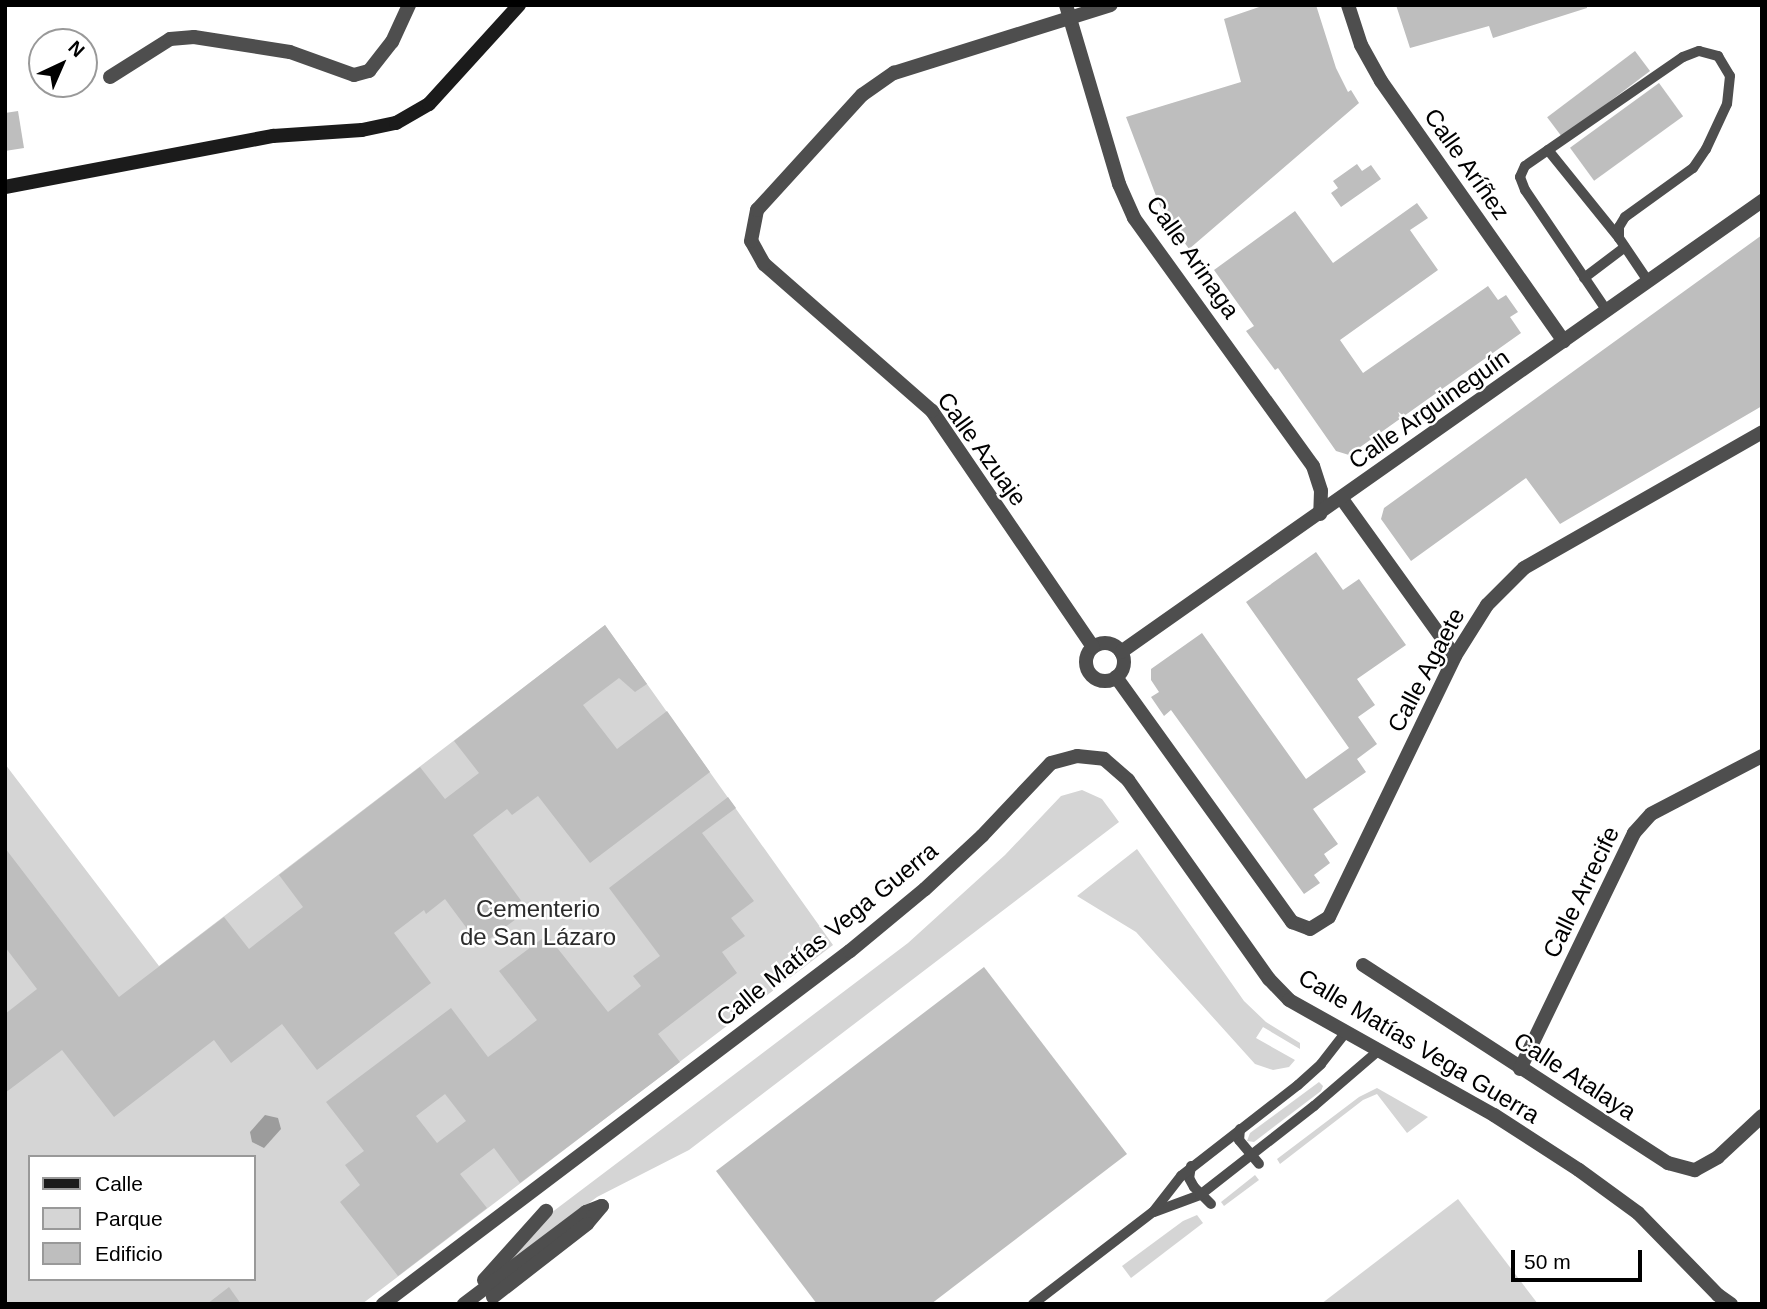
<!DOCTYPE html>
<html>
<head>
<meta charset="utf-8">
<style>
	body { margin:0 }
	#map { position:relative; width:1767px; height:1309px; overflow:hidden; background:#fff; font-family:Helvetica,sans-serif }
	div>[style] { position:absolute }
	.green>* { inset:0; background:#d5d5d5 }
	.water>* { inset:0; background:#9c9c9c }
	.building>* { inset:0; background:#bebebe; transform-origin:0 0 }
	.lane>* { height:10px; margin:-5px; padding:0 5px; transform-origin:5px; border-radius:5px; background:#4e4e4e }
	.street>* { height:14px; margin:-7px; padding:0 7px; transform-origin:7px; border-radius:7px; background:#4e4e4e }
	.street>.ring { margin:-7px; padding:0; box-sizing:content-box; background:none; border:14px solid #4e4e4e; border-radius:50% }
	.secondary>* { height:14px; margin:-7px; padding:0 7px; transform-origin:7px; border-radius:7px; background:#1b1b1b }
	span { translate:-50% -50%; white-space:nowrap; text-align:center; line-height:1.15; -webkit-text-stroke:5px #fff; paint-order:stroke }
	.street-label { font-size:24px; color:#000 }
	.park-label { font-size:24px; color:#2c2c2c }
	.frame { position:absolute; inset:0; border:7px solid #000; pointer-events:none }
	.legend { position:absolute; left:28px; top:1155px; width:228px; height:126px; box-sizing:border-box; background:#fff; border:2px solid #999; margin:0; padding:9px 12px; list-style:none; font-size:21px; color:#000 }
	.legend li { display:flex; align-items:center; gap:14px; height:35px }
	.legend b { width:35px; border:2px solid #999 }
	.north { position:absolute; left:28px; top:28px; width:70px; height:70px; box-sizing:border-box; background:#fff; border:2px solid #999; border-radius:50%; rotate:44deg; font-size:19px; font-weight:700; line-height:28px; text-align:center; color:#000 }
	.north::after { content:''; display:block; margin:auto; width:24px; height:32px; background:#000; clip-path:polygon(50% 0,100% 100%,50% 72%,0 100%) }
	.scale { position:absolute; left:1511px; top:1250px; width:131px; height:32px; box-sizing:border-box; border:4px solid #000; border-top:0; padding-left:9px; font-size:21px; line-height:24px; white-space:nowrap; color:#000; -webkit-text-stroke:5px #fff; paint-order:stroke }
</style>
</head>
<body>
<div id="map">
	<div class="green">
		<div style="clip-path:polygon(evenodd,605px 625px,833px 945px,362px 1304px,5px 1304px,5px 764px,159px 966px,605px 625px,30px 1157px,254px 1157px,254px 1279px,30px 1279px,30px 1157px)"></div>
		<div style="clip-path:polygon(1082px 790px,1102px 799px,1119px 822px,689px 1150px,597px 1197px,509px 1265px,506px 1263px,547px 1216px,908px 943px,1005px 855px,1061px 796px)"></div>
		<div style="clip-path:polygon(1137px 849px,1244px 1001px,1266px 1022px,1300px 1043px,1300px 1049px,1263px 1027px,1256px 1038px,1295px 1060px,1289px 1067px,1273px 1070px,1255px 1064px,1136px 932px,1077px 896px)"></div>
		<div style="clip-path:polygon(1319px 1082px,1323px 1086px,1321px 1091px,1254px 1142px,1247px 1141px,1250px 1133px)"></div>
		<div style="clip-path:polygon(1377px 1088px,1428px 1117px,1407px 1133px,1377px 1094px,1363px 1100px,1280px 1164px,1277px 1159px,1359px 1097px)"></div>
		<div style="clip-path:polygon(1255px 1175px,1259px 1180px,1224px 1206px,1221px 1202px)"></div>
		<div style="clip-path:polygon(1458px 1199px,1538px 1304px,1321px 1304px)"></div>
		<div style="clip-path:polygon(1197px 1215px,1203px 1223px,1131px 1278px,1122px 1266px,1183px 1221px)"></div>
	</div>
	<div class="water">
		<div style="clip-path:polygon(265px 1115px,278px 1118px,281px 1129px,264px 1148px,252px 1142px,250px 1132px)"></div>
	</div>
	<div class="building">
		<div style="clip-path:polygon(1265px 5px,1316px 5px,1336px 68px,1348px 92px,1351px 90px,1359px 103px,1189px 249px,1161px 209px,1126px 117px,1241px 82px,1224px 19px)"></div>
		<div style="clip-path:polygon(1396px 5px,1587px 5px,1587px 8px,1493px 38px,1489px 26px,1410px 48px)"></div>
		<div style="left:1635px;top:51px;width:25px;height:110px;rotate:53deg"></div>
		<div style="left:1659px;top:83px;width:41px;height:110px;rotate:54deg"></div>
		<div style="clip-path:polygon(18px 111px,24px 148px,5px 151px,5px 113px)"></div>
		<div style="clip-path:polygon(1357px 164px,1362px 171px,1371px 165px,1381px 179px,1341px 207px,1331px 193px,1338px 188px,1333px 181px)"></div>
		<div style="clip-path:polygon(1417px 203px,1428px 218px,1410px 230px,1438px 270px,1340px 340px,1363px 373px,1488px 286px,1498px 300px,1506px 295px,1518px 312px,1510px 317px,1521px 333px,1349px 455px,1336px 451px,1278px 368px,1275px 370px,1246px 331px,1254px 326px,1214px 270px,1295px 211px,1333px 263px)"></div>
		<div style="clip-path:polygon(1762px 235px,1762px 406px,1560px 524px,1526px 478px,1411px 561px,1381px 519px,1384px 508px)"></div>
		<div style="clip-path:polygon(1316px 552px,1343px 590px,1359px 579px,1406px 645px,1357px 679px,1375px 705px,1358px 717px,1377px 744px,1357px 759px,1366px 772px,1313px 809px,1338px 844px,1324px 854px,1330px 863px,1314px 875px,1320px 883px,1304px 894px,1171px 710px,1164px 716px,1151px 697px,1159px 692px,1151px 680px,1151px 669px,1202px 633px,1306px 779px,1349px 748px,1246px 602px)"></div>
		<div style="clip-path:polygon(605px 625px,647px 684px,635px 692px,619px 678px,583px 705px,617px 749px,667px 711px,710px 772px,590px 863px,538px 796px,512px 815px,507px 809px,473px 835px,528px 910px,480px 946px,445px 899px,426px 914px,424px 910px,394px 933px,431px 983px,317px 1070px,282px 1024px,231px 1063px,214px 1040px,114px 1117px,62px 1050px,5px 1093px,5px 1014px,37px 989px,5px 947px,5px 848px,119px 997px,224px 917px,249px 949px,303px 907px,279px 875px,420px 767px,445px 799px,479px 773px,454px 741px)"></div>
		<div style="clip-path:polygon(evenodd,728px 797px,736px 808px,702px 833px,754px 901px,731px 918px,745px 936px,722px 952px,737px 973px,658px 1034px,680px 1062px,520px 1183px,494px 1148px,460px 1174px,487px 1208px,398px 1276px,340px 1202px,360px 1185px,345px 1165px,364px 1151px,326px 1102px,451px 1008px,488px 1057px,510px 1041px,537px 1020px,499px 971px,547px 935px,608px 1012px,641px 986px,633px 976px,660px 956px,609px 888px,728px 797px,445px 1094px,466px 1121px,437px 1143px,416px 1116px,445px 1094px)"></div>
		<div style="clip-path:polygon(984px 967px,1127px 1154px,931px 1304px,817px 1304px,716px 1171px)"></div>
		<div style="clip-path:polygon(229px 1287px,241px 1304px,207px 1304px)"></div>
	</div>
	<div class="lane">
		<div style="left:1548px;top:150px;width:113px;rotate:51.1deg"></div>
		<div style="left:1584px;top:278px;width:51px;rotate:-37.1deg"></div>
		<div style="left:1607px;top:311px;width:146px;rotate:-124.1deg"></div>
		<div style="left:1525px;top:190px;width:14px;rotate:-111deg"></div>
		<div style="left:1520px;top:177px;width:12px;rotate:-66deg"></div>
		<div style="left:1525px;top:166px;width:192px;rotate:-34.6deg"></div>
		<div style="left:1683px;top:57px;width:17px;rotate:-21deg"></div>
		<div style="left:1699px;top:51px;width:20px;rotate:15deg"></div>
		<div style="left:1718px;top:56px;width:23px;rotate:59deg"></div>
		<div style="left:1730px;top:76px;width:28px;rotate:96deg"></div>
		<div style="left:1727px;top:104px;width:50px;rotate:115deg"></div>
		<div style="left:1706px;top:149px;width:23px;rotate:124deg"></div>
		<div style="left:1693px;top:168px;width:84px;rotate:144.2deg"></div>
		<div style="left:1625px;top:217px;width:12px;rotate:121deg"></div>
		<div style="left:1619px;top:227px;width:11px;rotate:90deg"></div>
		<div style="left:1619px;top:238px;width:52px;rotate:56deg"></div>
		<div style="left:1240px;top:1129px;width:11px;rotate:95deg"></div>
		<div style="left:1239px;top:1140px;width:31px;rotate:50deg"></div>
		<div style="left:1191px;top:1166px;width:12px;rotate:99deg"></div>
		<div style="left:1189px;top:1178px;width:10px;rotate:61deg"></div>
		<div style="left:1194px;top:1187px;width:24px;rotate:45deg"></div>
		<div style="left:1154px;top:1212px;width:49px;rotate:-20.3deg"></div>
		<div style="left:1200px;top:1195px;width:145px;rotate:-38deg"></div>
		<div style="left:1314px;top:1106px;width:86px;rotate:-40.7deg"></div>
		<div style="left:1033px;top:1304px;width:151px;rotate:-37.5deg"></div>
		<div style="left:1153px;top:1212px;width:46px;rotate:-52.1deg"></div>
		<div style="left:1181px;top:1176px;width:148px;rotate:-37.9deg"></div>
		<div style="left:1298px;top:1085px;width:31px;rotate:-42deg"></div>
		<div style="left:1321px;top:1064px;width:41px;rotate:-52deg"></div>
	</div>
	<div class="street">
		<div style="left:1066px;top:5px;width:187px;rotate:73.5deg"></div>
		<div style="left:1119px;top:184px;width:37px;rotate:66deg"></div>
		<div style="left:1134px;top:218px;width:306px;rotate:54.2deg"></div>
		<div style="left:1313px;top:466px;width:26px;rotate:72deg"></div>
		<div style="left:1321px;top:491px;width:23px;rotate:92deg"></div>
		<div style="left:1348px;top:5px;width:42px;rotate:72deg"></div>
		<div style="left:1361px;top:45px;width:41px;rotate:60.9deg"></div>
		<div style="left:1381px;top:81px;width:318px;rotate:54.9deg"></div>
		<div style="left:110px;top:77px;width:71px;rotate:-32.3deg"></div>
		<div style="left:170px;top:39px;width:24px;rotate:-5deg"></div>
		<div style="left:194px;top:37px;width:97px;rotate:8.9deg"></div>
		<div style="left:290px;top:52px;width:68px;rotate:19.8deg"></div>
		<div style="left:354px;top:75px;width:16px;rotate:-15deg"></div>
		<div style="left:369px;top:71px;width:37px;rotate:-52deg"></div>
		<div style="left:392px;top:42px;width:41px;rotate:-65.3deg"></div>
		<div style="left:1342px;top:499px;width:193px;rotate:54.3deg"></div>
		<div class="ring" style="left:1086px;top:643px;width:24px;height:24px"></div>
		<div style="left:1093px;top:647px;width:286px;rotate:-124.3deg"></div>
		<div style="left:932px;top:411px;width:223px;rotate:-138.8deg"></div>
		<div style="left:764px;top:264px;width:26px;rotate:-119deg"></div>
		<div style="left:751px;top:241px;width:32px;rotate:-79deg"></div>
		<div style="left:757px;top:210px;width:156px;rotate:-47.6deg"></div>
		<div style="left:862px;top:95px;width:39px;rotate:-35deg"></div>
		<div style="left:894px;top:73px;width:227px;rotate:-17.4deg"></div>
		<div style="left:1121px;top:652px;width:784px;rotate:-35.13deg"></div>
		<div style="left:1116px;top:677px;width:302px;rotate:54.3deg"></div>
		<div style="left:1292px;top:922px;width:19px;rotate:21deg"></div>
		<div style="left:1310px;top:929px;width:22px;rotate:-32deg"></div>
		<div style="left:1329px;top:917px;width:290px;rotate:-64.2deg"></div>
		<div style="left:1455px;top:656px;width:60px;rotate:-57.9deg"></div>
		<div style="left:1487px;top:605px;width:52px;rotate:-45deg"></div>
		<div style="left:1524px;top:568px;width:274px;rotate:-29.7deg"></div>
		<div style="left:1363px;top:965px;width:364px;rotate:33deg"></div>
		<div style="left:1668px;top:1163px;width:28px;rotate:15deg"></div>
		<div style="left:1695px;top:1170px;width:26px;rotate:-29deg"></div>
		<div style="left:1718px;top:1157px;width:60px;rotate:-43deg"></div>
		<div style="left:1520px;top:1069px;width:262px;rotate:-64.2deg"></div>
		<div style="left:1634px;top:833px;width:25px;rotate:-48deg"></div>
		<div style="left:1651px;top:814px;width:125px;rotate:-27.6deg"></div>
		<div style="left:484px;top:1280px;width:93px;rotate:-48.1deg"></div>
		<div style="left:383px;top:1304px;width:585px;rotate:-37.09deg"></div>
		<div style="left:850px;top:951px;width:97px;rotate:-39.6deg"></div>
		<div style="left:925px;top:889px;width:78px;rotate:-42.9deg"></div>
		<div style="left:982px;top:836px;width:100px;rotate:-46.6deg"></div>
		<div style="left:1051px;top:763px;width:27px;rotate:-15deg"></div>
		<div style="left:1077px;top:756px;width:27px;rotate:6deg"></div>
		<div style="left:1104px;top:759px;width:32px;rotate:41deg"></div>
		<div style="left:1128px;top:780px;width:244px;rotate:54.7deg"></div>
		<div style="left:1269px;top:979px;width:29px;rotate:46deg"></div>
		<div style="left:1289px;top:1000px;width:235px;rotate:29.3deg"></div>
		<div style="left:1494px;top:1115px;width:101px;rotate:32.9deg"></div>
		<div style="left:1579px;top:1170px;width:73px;rotate:36.1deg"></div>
		<div style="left:1638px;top:1213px;width:115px;rotate:45.7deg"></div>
		<div style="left:1718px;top:1295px;width:16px;rotate:35deg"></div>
		<div style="left:464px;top:1304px;width:153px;rotate:-37deg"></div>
		<div style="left:586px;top:1212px;width:17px;rotate:-21deg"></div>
		<div style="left:602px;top:1206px;width:23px;rotate:130deg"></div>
		<div style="left:587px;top:1224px;width:119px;rotate:142.2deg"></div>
	</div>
	<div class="secondary">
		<div style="left:5px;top:187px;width:273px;rotate:-10.8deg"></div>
		<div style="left:273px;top:136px;width:89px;rotate:-3.9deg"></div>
		<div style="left:362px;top:130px;width:35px;rotate:-12deg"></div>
		<div style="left:396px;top:123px;width:38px;rotate:-30deg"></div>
		<div style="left:429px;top:104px;width:134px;rotate:-47.7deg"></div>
	</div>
	<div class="street-label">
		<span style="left:1467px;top:164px;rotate:55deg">Calle Aríñez</span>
		<span style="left:1193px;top:257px;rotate:55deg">Calle Arinaga</span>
		<span style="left:1429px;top:409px;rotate:-35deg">Calle Arguineguín</span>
		<span style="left:982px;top:449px;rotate:54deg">Calle Azuaje</span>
		<span style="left:1426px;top:670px;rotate:-62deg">Calle Agaete</span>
		<span style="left:1581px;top:892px;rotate:-64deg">Calle Arrecife</span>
		<span style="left:827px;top:934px;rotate:-39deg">Calle Matías Vega Guerra</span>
		<span style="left:1419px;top:1046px;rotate:31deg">Calle Matías Vega Guerra</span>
		<span style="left:1575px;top:1076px;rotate:33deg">Calle Atalaya</span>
	</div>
	<div class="park-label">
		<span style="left:538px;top:923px">Cementerio<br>de San Lázaro</span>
	</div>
	<div class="frame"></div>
	<ul class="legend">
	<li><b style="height:9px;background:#1b1b1b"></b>Calle</li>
	<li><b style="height:19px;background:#d5d5d5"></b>Parque</li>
	<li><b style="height:19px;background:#bebebe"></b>Edificio</li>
	</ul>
	<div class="north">N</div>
	<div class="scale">50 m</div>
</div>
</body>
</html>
